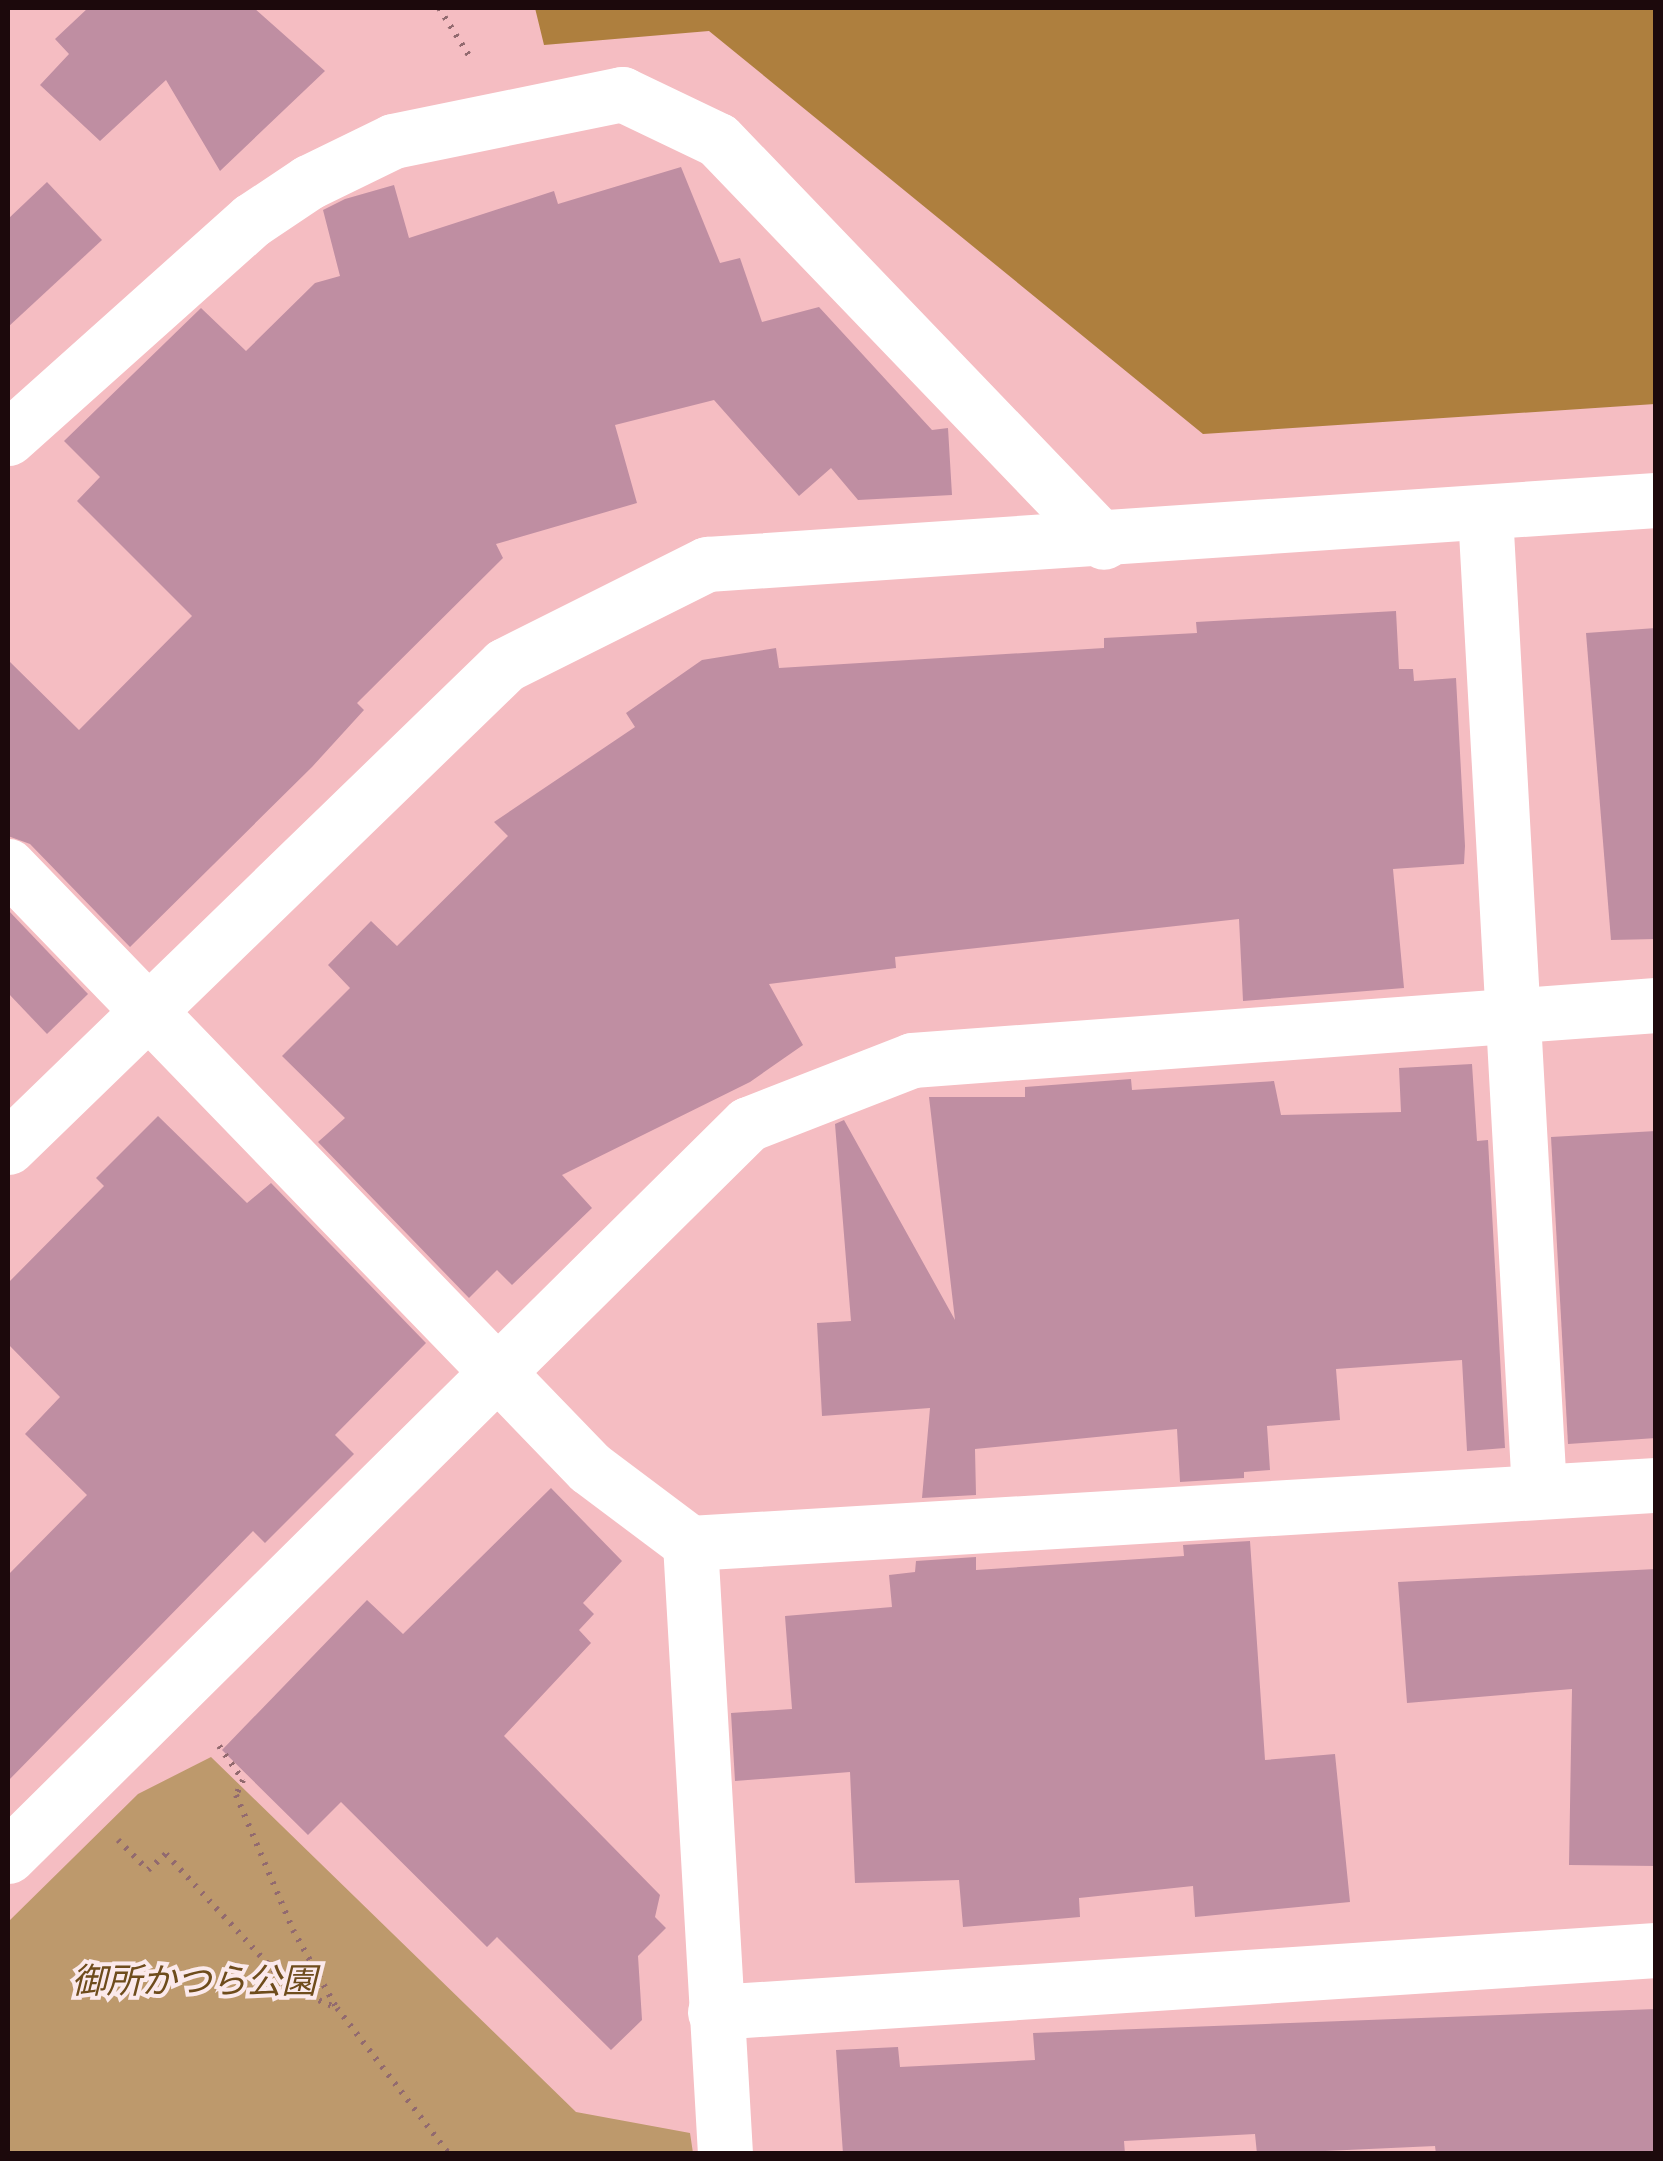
<!DOCTYPE html>
<html>
<head>
<meta charset="utf-8">
<style>
	body { margin:0 }
	#map { position:relative; width:1663px; height:2161px; overflow:hidden; background:#f5bdc2; font-family:"Libre Baskerville","Noto Sans JP",serif }
	div>[style] { position:absolute }
	.green>* { inset:0; background:#bd996c }
	.forest>* { inset:0; background:#ae7f3e }
	.building>* { inset:0; background:#bf8ea2 }
	.path>* { height:6px; margin-top:-3px; transform-origin:0; background:repeating-linear-gradient(90deg,#926a6f 0 2.5px,transparent 0 10.5px) }
	.minor>* { height:55px; margin:-27.5px; padding:0 27.5px; transform-origin:27.5px; border-radius:27.5px; background:#fff }
	span { translate:-50% -50%; white-space:nowrap; text-align:center; line-height:1.15; -webkit-text-stroke:8px #fbe9eb; paint-order:stroke }
	.park-label { font-size:35px; color:#6e4c1c; font-style:italic }
	.frame { position:absolute; inset:0; border:10px solid #1c090c; pointer-events:none }
</style>
</head>
<body>
<div id="map">
	<div class="green">
		<div style="clip-path:polygon(211px 1757px,576px 2112px,690px 2133px,693px 2153px,8px 2153px,8px 1922px,138px 1794px)"></div>
	</div>
	<div class="forest">
		<div style="clip-path:polygon(535px 8px,1655px 8px,1655px 404px,1203px 434px,709px 31px,544px 45px)"></div>
	</div>
	<div class="building">
		<div style="clip-path:polygon(88px 8px,254px 8px,325px 71px,220px 171px,166px 80px,100px 141px,40px 85px,69px 54px,55px 39px)"></div>
		<div style="clip-path:polygon(681px 167px,720px 263px,740px 258px,762px 322px,819px 307px,932px 430px,948px 428px,952px 495px,858px 500px,831px 468px,799px 496px,714px 400px,615px 425px,637px 503px,496px 544px,503px 558px,357px 703px,364px 710px,312px 767px,130px 947px,30px 844px,8px 836px,8px 660px,79px 730px,192px 616px,77px 501px,100px 477px,64px 441px,201px 308px,246px 351px,315px 283px,340px 276px,323px 210px,345px 199px,394px 185px,409px 238px,554px 191px,558px 204px)"></div>
		<div style="clip-path:polygon(47px 182px,102px 240px,8px 327px,8px 219px)"></div>
		<div style="clip-path:polygon(1396px 611px,1399px 669px,1413px 669px,1414px 681px,1456px 678px,1465px 846px,1464px 864px,1393px 869px,1404px 988px,1243px 1001px,1239px 919px,895px 957px,896px 968px,769px 984px,803px 1045px,750px 1082px,562px 1175px,592px 1208px,512px 1285px,497px 1270px,469px 1298px,318px 1142px,345px 1118px,282px 1056px,350px 988px,328px 965px,371px 921px,397px 946px,508px 836px,494px 822px,635px 727px,626px 713px,702px 660px,776px 648px,779px 668px,1104px 648px,1104px 638px,1197px 633px,1196px 622px)"></div>
		<div style="clip-path:polygon(1656px 628px,1656px 939px,1611px 940px,1586px 633px)"></div>
		<div style="clip-path:polygon(8px 910px,88px 994px,47px 1034px,8px 993px)"></div>
		<div style="clip-path:polygon(1472px 1064px,1477px 1141px,1488px 1140px,1505px 1448px,1467px 1451px,1462px 1360px,1336px 1369px,1340px 1420px,1267px 1426px,1270px 1470px,1244px 1472px,1244px 1478px,1180px 1482px,1177px 1429px,975px 1449px,976px 1495px,922px 1498px,930px 1408px,822px 1416px,817px 1323px,851px 1321px,835px 1124px,844px 1120px,955px 1320px,929px 1097px,1025px 1097px,1025px 1087px,1131px 1079px,1132px 1090px,1274px 1081px,1281px 1115px,1401px 1112px,1399px 1068px)"></div>
		<div style="clip-path:polygon(158px 1116px,247px 1203px,271px 1183px,426px 1343px,335px 1435px,354px 1454px,265px 1543px,253px 1531px,8px 1781px,8px 1575px,87px 1495px,25px 1434px,60px 1397px,8px 1344px,8px 1283px,104px 1186px,96px 1178px)"></div>
		<div style="clip-path:polygon(1656px 1131px,1656px 1438px,1568px 1444px,1551px 1137px)"></div>
		<div style="clip-path:polygon(551px 1488px,622px 1561px,583px 1603px,594px 1614px,579px 1630px,591px 1643px,504px 1736px,660px 1895px,655px 1917px,666px 1928px,638px 1956px,642px 2020px,611px 2050px,497px 1937px,487px 1947px,341px 1802px,308px 1835px,222px 1750px,367px 1600px,403px 1634px)"></div>
		<div style="clip-path:polygon(1250px 1541px,1265px 1760px,1335px 1754px,1350px 1902px,1195px 1917px,1193px 1886px,1079px 1898px,1080px 1917px,963px 1927px,959px 1880px,855px 1883px,850px 1772px,735px 1781px,731px 1713px,792px 1709px,785px 1616px,892px 1607px,889px 1575px,915px 1572px,916px 1561px,976px 1557px,976px 1570px,1184px 1556px,1183px 1545px)"></div>
		<div style="clip-path:polygon(1656px 1569px,1656px 1866px,1569px 1865px,1572px 1689px,1407px 1703px,1398px 1582px)"></div>
		<div style="clip-path:polygon(1656px 2009px,1656px 2154px,1436px 2154px,1435px 2146px,1257px 2154px,1255px 2134px,1124px 2141px,1125px 2154px,843px 2154px,836px 2050px,898px 2047px,900px 2067px,1035px 2060px,1033px 2033px)"></div>
	</div>
	<div class="path">
		<div style="left:439px;top:8px;width:58px;rotate:57.7deg"></div>
		<div style="left:219px;top:1746px;width:42px;rotate:54.8deg"></div>
		<div style="left:243px;top:1780px;width:17px;rotate:115deg"></div>
		<div style="left:236px;top:1795px;width:147px;rotate:67.1deg"></div>
		<div style="left:293px;top:1930px;width:88px;rotate:60.8deg"></div>
		<div style="left:118px;top:1840px;width:42px;rotate:45deg"></div>
		<div style="left:148px;top:1870px;width:24px;rotate:-42deg"></div>
		<div style="left:166px;top:1854px;width:183px;rotate:47.2deg"></div>
		<div style="left:290px;top:1988px;width:51px;rotate:23.1deg"></div>
		<div style="left:337px;top:2008px;width:184px;rotate:52.5deg"></div>
	</div>
	<div class="minor">
		<div style="left:8px;top:438px;width:327px;rotate:-41.8deg"></div>
		<div style="left:252px;top:220px;width:69px;rotate:-33.7deg"></div>
		<div style="left:309px;top:182px;width:93px;rotate:-26deg"></div>
		<div style="left:393px;top:141px;width:234px;rotate:-11.6deg"></div>
		<div style="left:622px;top:94px;width:106px;rotate:25.6deg"></div>
		<div style="left:718px;top:140px;width:557px;rotate:46.16deg"></div>
		<div style="left:1485px;top:513px;width:979px;rotate:86.84deg"></div>
		<div style="left:8px;top:866px;width:837px;rotate:45.97deg"></div>
		<div style="left:590px;top:1468px;width:125px;rotate:36.9deg"></div>
		<div style="left:690px;top:1543px;width:968px;rotate:-3.44deg"></div>
		<div style="left:8px;top:1147px;width:692px;rotate:-44.12deg"></div>
		<div style="left:505px;top:665px;width:226px;rotate:-26.6deg"></div>
		<div style="left:707px;top:564px;width:951px;rotate:-3.86deg"></div>
		<div style="left:690px;top:1543px;width:612px;rotate:86.72deg"></div>
		<div style="left:8px;top:1856px;width:1041px;rotate:-44.69deg"></div>
		<div style="left:748px;top:1124px;width:176px;rotate:-21.3deg"></div>
		<div style="left:912px;top:1060px;width:746px;rotate:-4.23deg"></div>
		<div style="left:715px;top:2012px;width:943px;rotate:-3.77deg"></div>
	</div>
	<div class="park-label">
		<span style="left:194px;top:1981px">御所かつら公園</span>
	</div>
	<div class="frame"></div>
</div>
</body>
</html>
